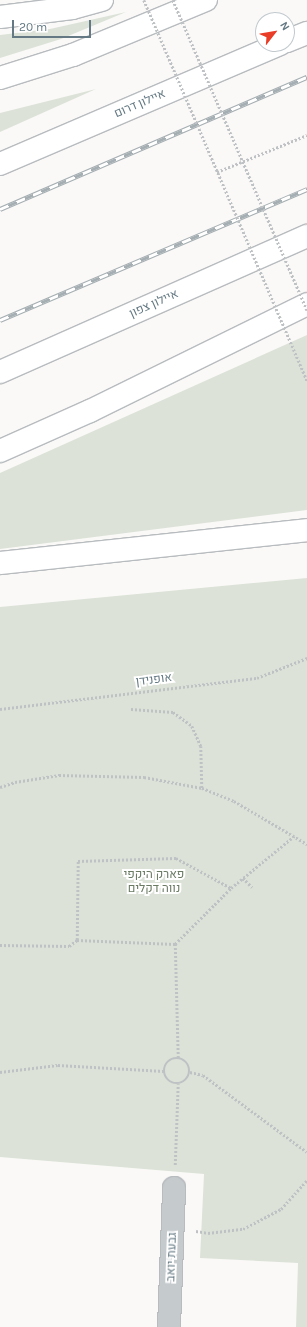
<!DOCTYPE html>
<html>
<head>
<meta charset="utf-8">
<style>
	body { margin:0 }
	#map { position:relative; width:307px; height:1327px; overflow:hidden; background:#faf9f7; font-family:Karla,Heebo,sans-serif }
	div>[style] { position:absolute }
	.green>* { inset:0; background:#dce2d8 }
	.path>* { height:2.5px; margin-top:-1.25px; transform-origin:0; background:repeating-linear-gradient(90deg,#bfc2c4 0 2px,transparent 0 4px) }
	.path>.ring { margin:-1.25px; padding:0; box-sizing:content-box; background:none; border:2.5px solid #bfc2c4; border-radius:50% }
	.roads { filter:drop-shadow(1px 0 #b8bcbf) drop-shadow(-1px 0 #b8bcbf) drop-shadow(0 1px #b8bcbf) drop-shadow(0 -1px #b8bcbf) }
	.minor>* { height:22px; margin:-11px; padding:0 11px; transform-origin:11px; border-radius:11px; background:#c5cacd }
	.highway>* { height:22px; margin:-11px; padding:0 11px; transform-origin:11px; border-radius:11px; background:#fff }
	.rail>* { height:4.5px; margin-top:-2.25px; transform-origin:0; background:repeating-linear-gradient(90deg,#fff 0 9px,#a5aeb2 0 18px); box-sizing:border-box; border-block:1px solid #a5aeb2 }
	.path-bridge>* { height:2.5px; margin-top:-1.25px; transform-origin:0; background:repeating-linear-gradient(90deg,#bfc2c4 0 2px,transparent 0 4px) }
	span { translate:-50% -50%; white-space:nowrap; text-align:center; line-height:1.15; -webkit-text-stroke:4px #fff; paint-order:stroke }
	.street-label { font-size:12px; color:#647983 }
	.park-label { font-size:12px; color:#6a7a63 }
	.north { position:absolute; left:255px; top:12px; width:40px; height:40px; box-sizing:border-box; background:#fff; border:1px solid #c1c9cd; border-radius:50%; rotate:59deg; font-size:11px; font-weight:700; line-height:16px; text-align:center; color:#647983 }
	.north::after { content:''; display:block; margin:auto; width:14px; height:18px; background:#e93d28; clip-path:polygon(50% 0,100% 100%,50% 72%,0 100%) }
	.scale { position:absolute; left:12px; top:20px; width:79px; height:18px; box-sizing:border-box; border:2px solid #647983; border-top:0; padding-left:5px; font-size:12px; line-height:14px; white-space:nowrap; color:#647983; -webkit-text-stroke:3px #fff; paint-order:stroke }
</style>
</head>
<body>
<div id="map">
	<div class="green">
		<div style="clip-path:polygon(126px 12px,61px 39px,0 58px,0 35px,50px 29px)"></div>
		<div style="clip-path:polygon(96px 89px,0 132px,0 113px)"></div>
		<div style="clip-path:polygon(307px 335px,307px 510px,0 549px,0 473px)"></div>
		<div style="clip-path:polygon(307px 578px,307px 1327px,296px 1327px,298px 1263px,200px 1258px,204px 1174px,0 1157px,0 607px)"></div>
	</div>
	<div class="path">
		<div style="left:217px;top:172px;width:97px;rotate:-22.3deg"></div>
		<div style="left:0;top:709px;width:259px;rotate:-6.9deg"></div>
		<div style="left:257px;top:678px;width:54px;rotate:-21.8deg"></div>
		<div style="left:131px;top:709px;width:42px;rotate:4.1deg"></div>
		<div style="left:173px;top:712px;width:24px;rotate:36deg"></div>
		<div style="left:192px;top:726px;width:22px;rotate:66deg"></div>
		<div style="left:201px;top:746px;width:42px;rotate:88.6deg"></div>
		<div style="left:0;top:787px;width:16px;rotate:-18deg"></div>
		<div style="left:15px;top:782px;width:45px;rotate:-9deg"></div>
		<div style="left:59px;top:775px;width:85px;rotate:1.3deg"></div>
		<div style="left:144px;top:777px;width:59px;rotate:10.7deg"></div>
		<div style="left:202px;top:788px;width:35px;rotate:22deg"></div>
		<div style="left:234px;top:801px;width:85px;rotate:30.5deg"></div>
		<div style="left:243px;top:878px;width:13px;rotate:45deg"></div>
		<div style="left:77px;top:940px;width:79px;rotate:-89.3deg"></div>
		<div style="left:78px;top:861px;width:98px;rotate:-1.8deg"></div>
		<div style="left:176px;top:858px;width:63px;rotate:28.6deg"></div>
		<div style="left:0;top:945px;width:69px;rotate:0.8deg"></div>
		<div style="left:69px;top:946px;width:10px;rotate:-37deg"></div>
		<div style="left:77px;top:940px;width:98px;rotate:2.3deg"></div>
		<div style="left:178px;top:1058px;width:114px;rotate:-91.5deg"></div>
		<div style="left:175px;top:944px;width:79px;rotate:-45deg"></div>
		<div style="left:231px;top:888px;width:82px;rotate:-39.5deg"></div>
		<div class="ring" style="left:164px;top:1058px;width:23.5px;height:23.5px"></div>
		<div style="left:0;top:1072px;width:58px;rotate:-6.9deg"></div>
		<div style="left:58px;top:1065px;width:106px;rotate:3.2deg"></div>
		<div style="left:190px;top:1072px;width:13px;rotate:13deg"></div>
		<div style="left:203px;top:1075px;width:129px;rotate:36.5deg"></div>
		<div style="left:175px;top:1165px;width:81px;rotate:-87.9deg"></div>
		<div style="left:196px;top:1231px;width:12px;rotate:9deg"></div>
		<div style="left:208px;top:1233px;width:35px;rotate:-7deg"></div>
		<div style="left:243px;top:1229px;width:43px;rotate:-27.8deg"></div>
		<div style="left:281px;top:1209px;width:39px;rotate:-48deg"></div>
	</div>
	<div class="roads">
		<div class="minor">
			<div style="left:169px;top:1327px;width:139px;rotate:-87.9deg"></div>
		</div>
		<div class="highway">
			<div style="left:0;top:17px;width:73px;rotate:-7.1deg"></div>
			<div style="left:72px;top:8px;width:31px;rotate:-15deg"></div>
			<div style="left:287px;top:41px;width:22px;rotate:-22deg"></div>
			<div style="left:0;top:78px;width:77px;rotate:-17.5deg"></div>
			<div style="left:73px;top:55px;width:144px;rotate:-22.5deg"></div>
			<div style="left:0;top:164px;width:305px;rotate:-23.2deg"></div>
			<div style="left:0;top:372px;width:336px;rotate:-23.9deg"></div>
			<div style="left:0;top:451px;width:98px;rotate:-24deg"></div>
			<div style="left:90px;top:411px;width:242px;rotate:-26.2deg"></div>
			<div style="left:0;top:563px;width:309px;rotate:-6.1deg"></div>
		</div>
	</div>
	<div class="rail">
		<div style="left:0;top:209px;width:334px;rotate:-23.3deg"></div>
		<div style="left:0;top:320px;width:334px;rotate:-23.1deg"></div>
	</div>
	<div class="path-bridge">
		<div style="left:144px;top:0;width:414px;rotate:66.8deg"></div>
		<div style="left:173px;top:0;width:338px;rotate:66.6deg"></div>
	</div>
	<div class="street-label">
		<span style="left:140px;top:104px;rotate:-23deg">איילון דרום</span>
		<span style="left:154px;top:304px;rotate:-24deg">איילון צפון</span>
		<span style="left:154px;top:680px;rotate:-7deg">אופנידן</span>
		<span style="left:172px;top:1257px;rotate:-88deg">גבעת יואב</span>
	</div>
	<div class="park-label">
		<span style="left:154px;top:882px">פארק היקפי<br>נווה דקלים</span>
	</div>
	<div class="north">N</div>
	<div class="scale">20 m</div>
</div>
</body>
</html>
